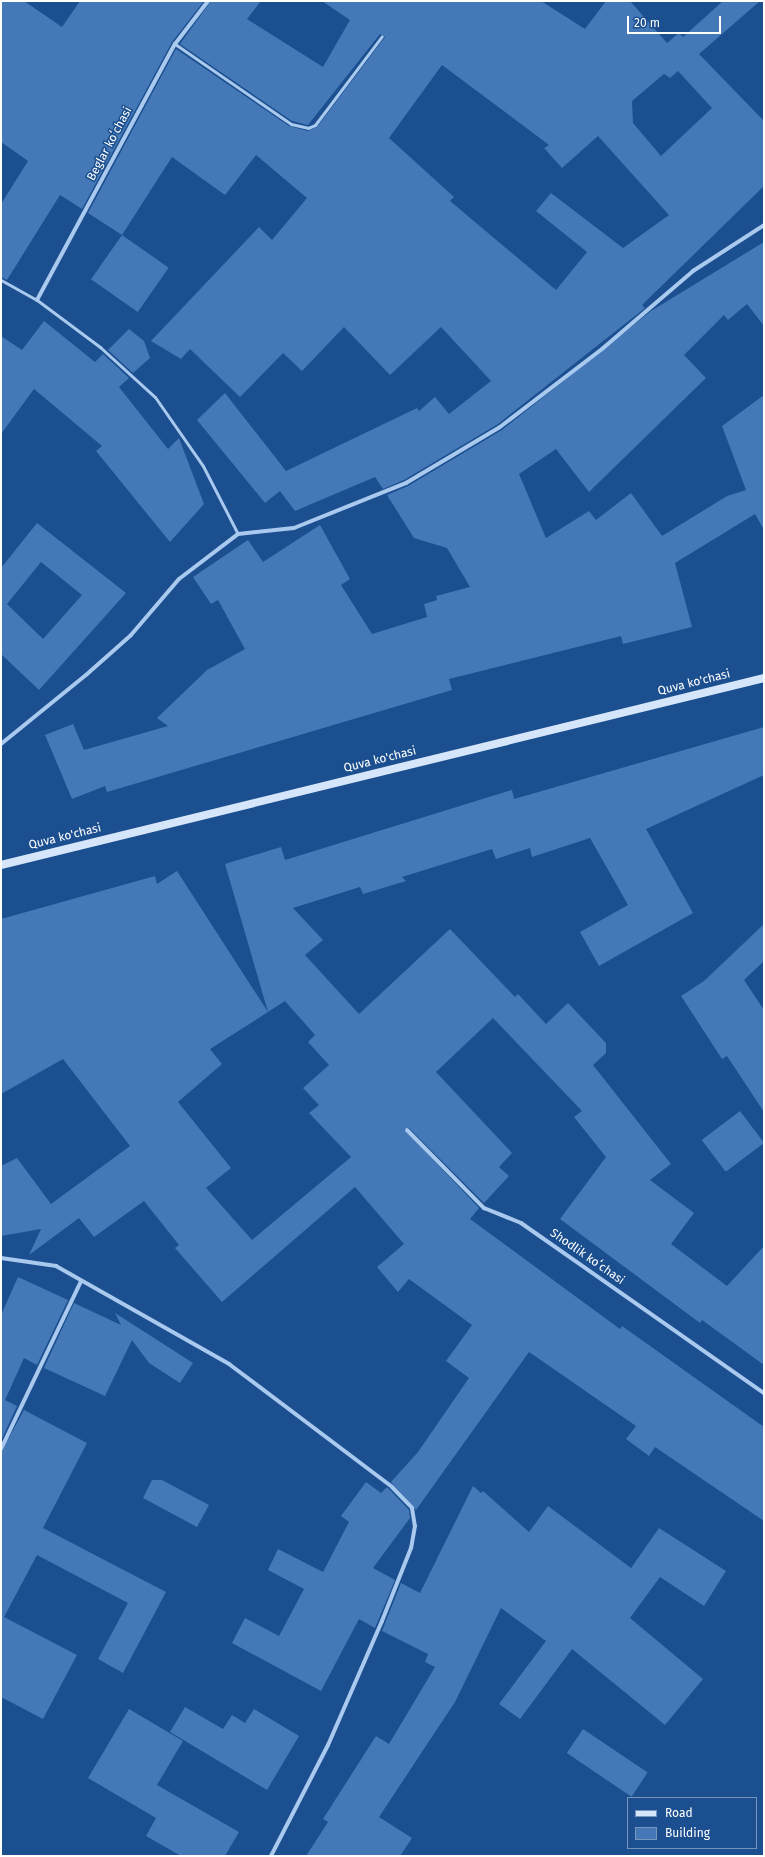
<!DOCTYPE html>
<html>
<head>
<meta charset="utf-8">
<style>
	body { margin:0 }
	#map { position:relative; width:765px; height:1857px; overflow:hidden; background:#1b4f8f; font-family:"Fira Sans",sans-serif }
	div>[style] { position:absolute }
	.building>* { inset:0; background:#4478b7; transform-origin:0 0 }
	.lane>* { height:3px; margin:-1.5px; padding:0 1.5px; transform-origin:1.5px; border-radius:1.5px; background:#a9c9ee }
	.street>* { height:4px; margin:-2px; padding:0 2px; transform-origin:2px; border-radius:2px; background:#a9c9ee }
	.secondary>* { height:8px; margin:-4px; padding:0 4px; transform-origin:4px; border-radius:4px; background:#d6e6fa }
	span { translate:-50% -50%; white-space:nowrap; text-align:center; line-height:1.15; -webkit-text-stroke:3px #1b4f8f; paint-order:stroke }
	.street-label { font-size:12px; color:#fff }
	.frame { position:absolute; inset:0; border:2px solid #fff; pointer-events:none }
	.legend { position:absolute; left:627px; top:1797px; width:130px; height:52px; box-sizing:border-box; background:#1b4f8f; border:1px solid #7695bc; margin:0; padding:5px 7px; list-style:none; font-size:12px; color:#fff }
	.legend li { display:flex; align-items:center; gap:8px; height:20px }
	.legend b { width:20px; border:1px solid #7695bc }
	.scale { position:absolute; left:627px; top:16px; width:94px; height:18px; box-sizing:border-box; border:2px solid #fff; border-top:0; padding-left:5px; font-size:12px; line-height:14px; white-space:nowrap; color:#fff; -webkit-text-stroke:3px #1b4f8f; paint-order:stroke }
</style>
</head>
<body>
<div id="map">
	<div class="building">
		<div style="clip-path:polygon(1px 1px,24px 1px,62px 27px,80px 1px,204px 1px,172px 42px,82px 209px,60px 195px,7px 280px,1px 277px,1px 204px,28px 161px,1px 142px)"></div>
		<div style="clip-path:polygon(evenodd,211px 1px,261px 1px,247px 19px,323px 67px,350px 20px,322px 1px,541px 1px,585px 29px,606px 1px,630px 1px,667px 43px,679px 33px,683px 37px,723px 1px,760px 1px,699px 54px,764px 121px,764px 186px,642px 305px,645px 308px,498px 424px,404px 480px,383px 489px,375px 477px,295px 511px,280px 491px,265px 503px,197px 420px,225px 393px,286px 471px,417px 408px,419px 411px,435px 397px,449px 414px,491px 381px,441px 327px,390px 375px,344px 327px,302px 371px,283px 353px,240px 397px,190px 349px,181px 359px,151px 341px,259px 227px,272px 240px,307px 198px,256px 155px,225px 195px,172px 157px,122px 235px,88px 213px,176px 49px,289px 126px,308px 131px,317px 127px,385px 37px,380px 34px,308px 125px,292px 121px,180px 44px,211px 1px,442px 65px,549px 145px,544px 148px,562px 168px,598px 136px,669px 215px,623px 248px,551px 193px,536px 211px,587px 252px,556px 290px,450px 201px,454px 197px,389px 138px,442px 65px,211px 1px,678px 71px,712px 108px,661px 156px,633px 123px,632px 101px,664px 74px,670px 78px,678px 71px)"></div>
		<div style="left:122px;top:235px;width:57px;height:54px;rotate:35deg"></div>
		<div style="clip-path:polygon(764px 242px,764px 326px,747px 304px,728px 320px,724px 315px,684px 355px,706px 378px,589px 492px,556px 449px,519px 474px,546px 538px,589px 511px,596px 520px,631px 493px,662px 536px,727px 496px,746px 490px,722px 426px,764px 395px,764px 530px,755px 514px,675px 563px,692px 627px,623px 644px,621px 636px,449px 679px,452px 690px,107px 792px,105px 786px,72px 799px,45px 735px,73px 724px,84px 750px,168px 726px,157px 718px,207px 670px,245px 649px,218px 600px,211px 604px,193px 577px,248px 540px,263px 562px,320px 525px,350px 579px,341px 585px,372px 634px,427px 617px,424px 604px,437px 600px,436px 596px,470px 587px,447px 548px,414px 538px,387px 495px,408px 486px,502px 430px,651px 311px)"></div>
		<div style="clip-path:polygon(44px 321px,95px 362px,103px 354px,129px 378px,119px 387px,168px 449px,179px 438px,204px 504px,170px 542px,96px 451px,102px 446px,34px 389px,1px 434px,1px 336px,22px 350px)"></div>
		<div style="clip-path:polygon(129px 329px,144px 341px,150px 358px,133px 373px,108px 350px)"></div>
		<div style="clip-path:polygon(evenodd,37px 523px,126px 593px,39px 690px,1px 654px,1px 568px,37px 523px,41px 562px,82px 595px,43px 639px,7px 604px,41px 562px)"></div>
		<div style="clip-path:polygon(764px 727px,764px 775px,646px 829px,693px 913px,599px 966px,580px 932px,628px 905px,590px 838px,532px 857px,530px 848px,496px 859px,492px 849px,402px 877px,406px 881px,363px 894px,360px 887px,293px 908px,323px 940px,305px 955px,359px 1014px,450px 929px,515px 997px,518px 994px,546px 1024px,568px 1003px,606px 1043px,606px 1053px,593px 1065px,671px 1164px,650px 1180px,694px 1213px,671px 1244px,727px 1286px,764px 1246px,764px 1365px,702px 1320px,700px 1323px,560px 1219px,606px 1157px,574px 1117px,582px 1111px,493px 1018px,436px 1072px,512px 1153px,499px 1167px,509px 1176px,484px 1203px,409px 1128px,404px 1129px,479px 1208px,470px 1219px,620px 1329px,622px 1326px,764px 1427px,764px 1521px,655px 1447px,649px 1456px,626px 1439px,636px 1426px,529px 1352px,416px 1510px,391px 1482px,418px 1452px,469px 1378px,446px 1361px,472px 1325px,409px 1279px,398px 1292px,377px 1267px,404px 1244px,355px 1187px,222px 1302px,175px 1248px,179px 1245px,144px 1201px,94px 1237px,79px 1218px,29px 1255px,41px 1229px,1px 1236px,1px 1166px,17px 1158px,51px 1204px,130px 1146px,63px 1059px,1px 1094px,1px 919px,155px 876px,157px 884px,177px 871px,268px 1012px,210px 1049px,222px 1064px,178px 1102px,231px 1168px,206px 1188px,252px 1240px,351px 1157px,309px 1113px,319px 1105px,303px 1088px,329px 1065px,308px 1042px,315px 1035px,285px 1001px,268px 1012px,225px 864px,281px 847px,285px 860px,512px 790px,514px 799px)"></div>
		<div style="clip-path:polygon(764px 924px,764px 961px,744px 980px,764px 1010px,764px 1112px,727px 1056px,722px 1059px,681px 996px,704px 981px)"></div>
		<div style="left:740px;top:1111px;width:40px;height:48px;rotate:53deg"></div>
		<div style="clip-path:polygon(18px 1277px,68px 1300px,37px 1365px,24px 1358px,5px 1400px,17px 1406px,1px 1441px,1px 1315px)"></div>
		<div style="clip-path:polygon(74px 1303px,121px 1325px,115px 1313px,193px 1363px,180px 1383px,149px 1363px,132px 1340px,105px 1396px,44px 1368px)"></div>
		<div style="clip-path:polygon(24px 1410px,87px 1443px,43px 1528px,166px 1592px,123px 1673px,98px 1659px,128px 1603px,37px 1555px,4px 1617px,77px 1655px,43px 1719px,1px 1697px,1px 1452px)"></div>
		<div style="clip-path:polygon(152px 1480px,162px 1480px,209px 1505px,197px 1527px,143px 1498px)"></div>
		<div style="clip-path:polygon(366px 1482px,381px 1493px,387px 1487px,390px 1490px,409px 1510px,410px 1518px,373px 1568px,395px 1580px,375px 1628px,359px 1619px,321px 1691px,232px 1643px,245px 1618px,279px 1636px,304px 1589px,268px 1570px,278px 1549px,323px 1572px,349px 1522px,341px 1516px)"></div>
		<div style="clip-path:polygon(473px 1486px,481px 1493px,483px 1491px,529px 1532px,548px 1506px,631px 1568px,659px 1528px,726px 1571px,704px 1606px,660px 1577px,630px 1618px,703px 1679px,665px 1725px,572px 1649px,520px 1719px,499px 1704px,546px 1641px,501px 1608px,455px 1702px,379px 1817px,412px 1838px,400px 1856px,306px 1856px,328px 1822px,323px 1819px,376px 1736px,389px 1744px,435px 1667px,425px 1662px,428px 1654px,382px 1631px,401px 1583px,420px 1593px)"></div>
		<div style="clip-path:polygon(185px 1707px,223px 1729px,232px 1715px,245px 1723px,254px 1709px,299px 1736px,267px 1790px,170px 1732px)"></div>
		<div style="clip-path:polygon(129px 1709px,183px 1741px,157px 1785px,239px 1832px,225px 1856px,181px 1856px,146px 1836px,156px 1818px,88px 1778px)"></div>
		<div style="left:583px;top:1729px;width:78px;height:29px;rotate:34deg"></div>
	</div>
	<div class="lane">
		<div style="left:175px;top:44px;width:141px;rotate:34.6deg"></div>
		<div style="left:291px;top:124px;width:17px;rotate:13deg"></div>
		<div style="left:308px;top:128px;width:8px;rotate:-23deg"></div>
		<div style="left:315px;top:125px;width:111px;rotate:-53deg"></div>
		<div style="left:1px;top:280px;width:41px;rotate:29.1deg"></div>
		<div style="left:37px;top:300px;width:79px;rotate:36.7deg"></div>
		<div style="left:100px;top:347px;width:74px;rotate:42.3deg"></div>
		<div style="left:155px;top:397px;width:84px;rotate:55.2deg"></div>
		<div style="left:203px;top:466px;width:76px;rotate:62.8deg"></div>
	</div>
	<div class="street">
		<div style="left:37px;top:300px;width:291px;rotate:-61.7deg"></div>
		<div style="left:175px;top:44px;width:54px;rotate:-52.5deg"></div>
		<div style="left:1px;top:744px;width:109px;rotate:-39.1deg"></div>
		<div style="left:86px;top:675px;width:60px;rotate:-41.6deg"></div>
		<div style="left:131px;top:635px;width:74px;rotate:-49.4deg"></div>
		<div style="left:179px;top:579px;width:74px;rotate:-37.3deg"></div>
		<div style="left:238px;top:534px;width:56px;rotate:-6.1deg"></div>
		<div style="left:294px;top:528px;width:121px;rotate:-21.9deg"></div>
		<div style="left:406px;top:483px;width:109px;rotate:-30.8deg"></div>
		<div style="left:500px;top:427px;width:128px;rotate:-37.4deg"></div>
		<div style="left:602px;top:349px;width:120px;rotate:-40.6deg"></div>
		<div style="left:693px;top:271px;width:85px;rotate:-32.9deg"></div>
		<div style="left:407px;top:1130px;width:110px;rotate:45.4deg"></div>
		<div style="left:484px;top:1208px;width:40px;rotate:22deg"></div>
		<div style="left:521px;top:1223px;width:297px;rotate:35deg"></div>
		<div style="left:1px;top:1258px;width:56px;rotate:8.3deg"></div>
		<div style="left:56px;top:1266px;width:199px;rotate:29.5deg"></div>
		<div style="left:229px;top:1364px;width:204px;rotate:37deg"></div>
		<div style="left:392px;top:1487px;width:29px;rotate:46deg"></div>
		<div style="left:412px;top:1508px;width:18px;rotate:81deg"></div>
		<div style="left:415px;top:1526px;width:22px;rotate:100deg"></div>
		<div style="left:411px;top:1548px;width:79px;rotate:111.7deg"></div>
		<div style="left:382px;top:1621px;width:135px;rotate:113.5deg"></div>
		<div style="left:328px;top:1745px;width:125px;rotate:117.2deg"></div>
		<div style="left:1px;top:1449px;width:186px;rotate:-64.5deg"></div>
	</div>
	<div class="secondary">
		<div style="left:1px;top:865px;width:786px;rotate:-13.77deg"></div>
	</div>
	<div class="street-label">
		<span style="left:110px;top:144px;rotate:-62deg">Beglar koʻchasi</span>
		<span style="left:694px;top:683px;rotate:-14deg">Quva ko'chasi</span>
		<span style="left:380px;top:760px;rotate:-14deg">Quva ko'chasi</span>
		<span style="left:65px;top:837px;rotate:-14deg">Quva ko'chasi</span>
		<span style="left:587px;top:1257px;rotate:35deg">Shodlik koʻchasi</span>
	</div>
	<div class="frame"></div>
	<ul class="legend">
	<li><b style="height:5px;background:#d6e6fa"></b>Road</li>
	<li><b style="height:11px;background:#4478b7"></b>Building</li>
	</ul>
	<div class="scale">20 m</div>
</div>
</body>
</html>
